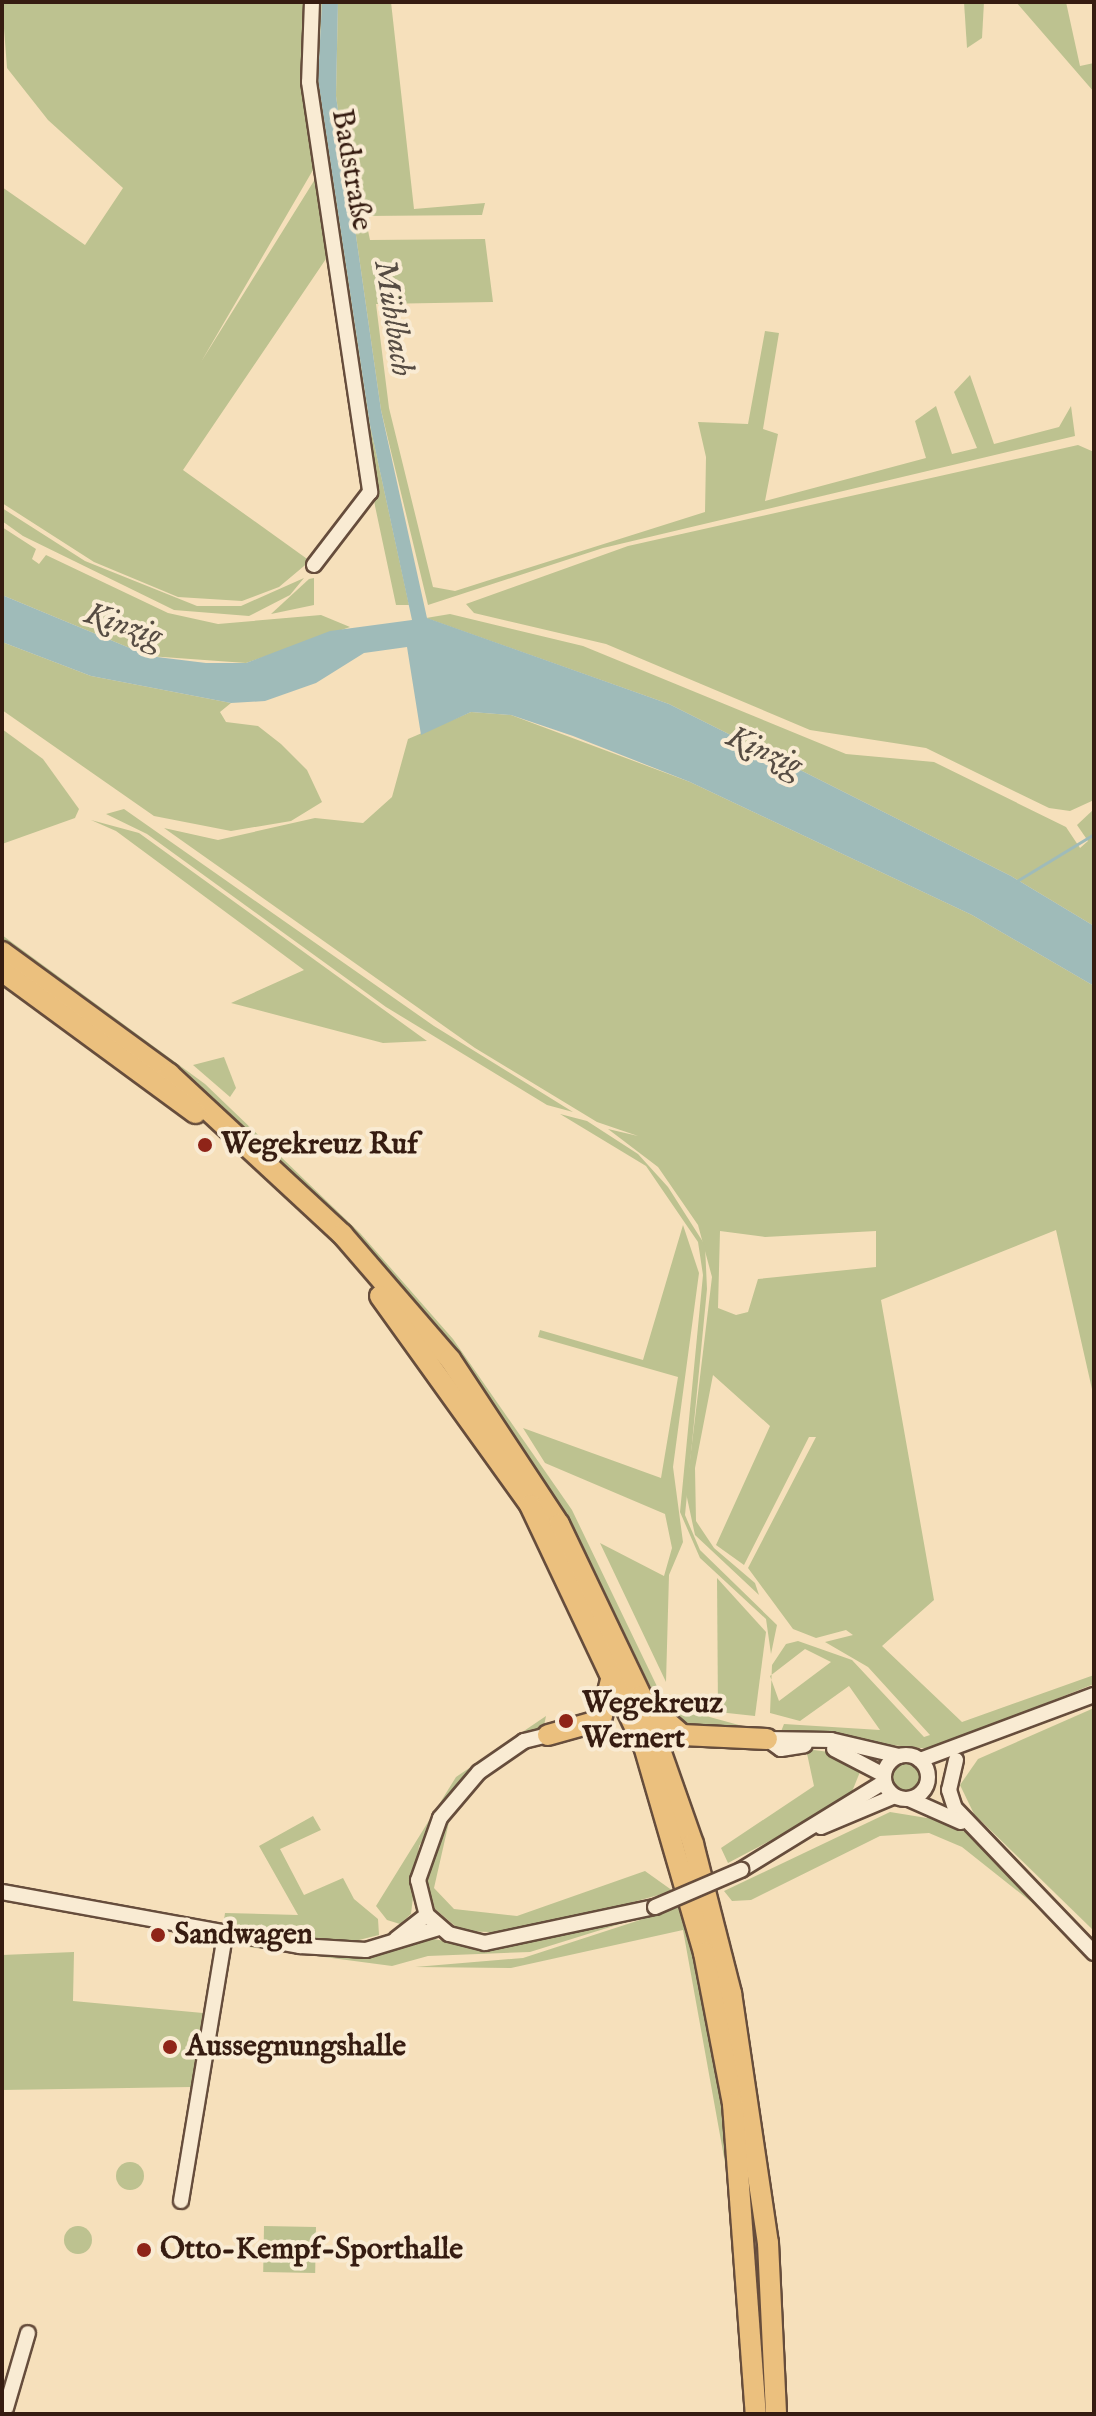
<!DOCTYPE html>
<html>
<head>
<meta charset="utf-8">
<style>
	body { margin:0 }
	#map { position:relative; width:1096px; height:2416px; overflow:hidden; background:#f6e0bb; font-family:"IM FELL English",serif }
	div>[style] { position:absolute }
	.green>* { inset:0; background:#bdc290; transform-origin:0 0 }
	.round { border-radius:50% }
	.water>* { inset:0; background:#9fbbb9 }
	.stream>* { height:3px; margin:-1.5px; padding:0 1.5px; transform-origin:1.5px; border-radius:1.5px; background:#9fbbb9 }
	.roads { filter:drop-shadow(2px 0 #664d3c) drop-shadow(-2px 0 #664d3c) drop-shadow(0 2px #664d3c) drop-shadow(0 -2px #664d3c) }
	.minor>* { height:14px; margin:-7px; padding:0 7px; transform-origin:7px; border-radius:7px; background:#f9ebd3 }
	.minor>.ring { margin:-7px; padding:0; box-sizing:content-box; background:none; border:14px solid #f9ebd3; border-radius:50% }
	.highway>* { height:20px; margin:-10px; padding:0 10px; transform-origin:10px; border-radius:10px; background:#ebc07e }
	.bridges { filter:drop-shadow(2px 0 #664d3c) drop-shadow(-2px 0 #664d3c) drop-shadow(0 2px #664d3c) drop-shadow(0 -2px #664d3c) }
	.minor-bridge>* { height:14px; margin:-7px; padding:0 7px; transform-origin:7px; border-radius:7px; background:#f9ebd3 }
	.dots>* { width:22px; height:22px; translate:-50% -50%; box-sizing:border-box; border:4px solid #f9ebd3; border-radius:50% }
	span { translate:-50% -50%; white-space:nowrap; text-align:center; line-height:1.15; -webkit-text-stroke:8px #f9ebd3; paint-order:stroke }
	.street-label { font-size:30px; color:#361c11 }
	.poi-label { font-size:30px; color:#361c11; font-weight:700 }
	.left { translate:0 -50%; text-align:left }
	.water-label { font-size:32px; color:#564c43; font-style:italic }
	.frame { position:absolute; inset:0; border:4px solid #361c11; pointer-events:none }
</style>
</head>
<body>
<div id="map">
	<div class="green">
		<div style="clip-path:polygon(2px 2px,307px 2px,320px 158px,201px 362px,322px 168px,332px 250px,183px 470px,310px 561px,279px 587px,242px 601px,178px 597px,94px 562px,2px 503px,2px 187px,85px 245px,123px 188px,48px 120px,7px 68px)"></div>
		<div style="clip-path:polygon(315px 2px,322px 2px,318px 79px,370px 425px,409px 605px,396px 605px,375px 506px,314px 84px)"></div>
		<div style="clip-path:polygon(338px 2px,391px 2px,414px 209px,485px 203px,482px 215px,365px 216px,370px 240px,485px 239px,493px 302px,376px 304px,389px 408px,433px 587px,455px 591px,705px 512px,706px 457px,698px 422px,748px 424px,765px 331px,779px 333px,763px 429px,778px 434px,765px 501px,926px 458px,915px 421px,936px 406px,952px 454px,977px 448px,954px 392px,970px 375px,994px 444px,1059px 427px,1071px 406px,1075px 436px,603px 548px,428px 605px,381px 410px,336px 96px)"></div>
		<div style="clip-path:polygon(964px 2px,984px 2px,982px 38px,967px 48px)"></div>
		<div style="clip-path:polygon(1016px 2px,1066px 2px,1080px 66px,1094px 63px,1094px 92px)"></div>
		<div style="clip-path:polygon(1078px 445px,1094px 452px,1094px 800px,1070px 811px,1049px 808px,926px 748px,810px 730px,606px 644px,474px 613px,466px 604px,628px 546px)"></div>
		<div style="clip-path:polygon(2px 508px,85px 561px,197px 606px,241px 606px,304px 578px,290px 595px,249px 616px,174px 610px,23px 536px,2px 521px)"></div>
		<div style="clip-path:polygon(2px 527px,36px 549px,32px 559px,39px 564px,46px 555px,168px 613px,218px 624px,321px 615px,350px 627px,246px 663px,149px 656px,2px 595px)"></div>
		<div style="clip-path:polygon(314px 578px,314px 605px,271px 614px,309px 579px)"></div>
		<div style="clip-path:polygon(450px 614px,583px 646px,846px 754px,934px 762px,1066px 827px,1080px 848px,1088px 841px,1077px 825px,1094px 809px,1094px 926px,1011px 876px,669px 704px,426px 618px)"></div>
		<div style="clip-path:polygon(2px 642px,91px 676px,231px 703px,220px 712px,226px 722px,258px 726px,281px 744px,307px 770px,322px 802px,291px 821px,231px 831px,154px 816px,2px 710px)"></div>
		<div style="clip-path:polygon(evenodd,471px 712px,511px 715px,690px 782px,972px 915px,1094px 986px,1094px 1398px,1056px 1230px,881px 1300px,934px 1600px,882px 1646px,962px 1722px,1094px 1675px,1094px 1684px,931px 1749px,780px 1734px,784px 1724px,880px 1730px,849px 1686px,800px 1721px,770px 1713px,772px 1665px,786px 1644px,798px 1641px,852px 1660px,924px 1737px,930px 1735px,868px 1667px,825px 1642px,853px 1635px,846px 1630px,816px 1638px,793px 1629px,748px 1568px,816px 1437px,809px 1437px,744px 1565px,716px 1545px,770px 1426px,713px 1375px,695px 1468px,696px 1521px,714px 1548px,755px 1583px,759px 1595px,695px 1535px,686px 1493px,712px 1277px,698px 1225px,658px 1167px,608px 1129px,638px 1136px,597px 1122px,475px 1048px,164px 828px,218px 840px,315px 818px,363px 823px,392px 797px,408px 739px,471px 712px,720px 1231px,765px 1237px,876px 1231px,876px 1267px,758px 1279px,748px 1312px,736px 1315px,718px 1308px,720px 1231px,471px 712px,805px 1649px,831px 1662px,779px 1701px,770px 1676px,805px 1649px)"></div>
		<div style="clip-path:polygon(2px 729px,43px 759px,79px 809px,75px 818px,2px 844px)"></div>
		<div style="clip-path:polygon(124px 809px,434px 1026px,573px 1112px,547px 1105px,386px 1007px,147px 834px,106px 814px)"></div>
		<div style="clip-path:polygon(91px 820px,139px 833px,427px 1041px,383px 1043px,231px 1003px,304px 970px,116px 831px)"></div>
		<div style="clip-path:polygon(2px 935px,205px 1084px,360px 1233px,453px 1339px,572px 1510px,666px 1705px,757px 1730px,695px 1735px,667px 1721px,569px 1518px,463px 1366px,346px 1225px,223px 1108px,2px 943px)"></div>
		<div style="clip-path:polygon(224px 1057px,236px 1088px,230px 1097px,193px 1065px)"></div>
		<div style="clip-path:polygon(560px 1114px,587px 1121px,638px 1154px,668px 1187px,705px 1245px,707px 1289px,685px 1515px,700px 1550px,777px 1625px,771px 1654px,766px 1619px,700px 1558px,680px 1512px,703px 1275px,698px 1242px,646px 1166px)"></div>
		<div style="clip-path:polygon(683px 1225px,699px 1273px,673px 1467px,683px 1542px,669px 1575px,666px 1682px,600px 1543px,664px 1576px,672px 1548px,665px 1514px,545px 1463px,523px 1428px,661px 1478px,678px 1377px,538px 1337px,540px 1330px,643px 1360px)"></div>
		<div style="clip-path:polygon(717px 1578px,766px 1632px,755px 1716px,718px 1712px)"></div>
		<div style="clip-path:polygon(1094px 1708px,1094px 1931px,974px 1814px,960px 1785px,978px 1759px)"></div>
		<div style="clip-path:polygon(546px 1716px,544px 1726px,490px 1755px,454px 1790px,419px 1846px,411px 1914px,400px 1924px,387px 1920px,376px 1906px,456px 1777px)"></div>
		<div style="clip-path:polygon(806px 1749px,837px 1753px,862px 1767px,849px 1799px,728px 1863px,721px 1848px,814px 1786px)"></div>
		<div class="round" style="left:890px;top:1760px;width:32px;height:32px"></div>
		<div style="clip-path:polygon(931px 1811px,976px 1839px,1059px 1924px,962px 1847px,929px 1833px,880px 1836px,751px 1900px,732px 1901px,724px 1891px,890px 1812px,927px 1818px)"></div>
		<div style="clip-path:polygon(451px 1813px,434px 1888px,454px 1909px,517px 1916px,645px 1871px,673px 1891px,521px 1933px,461px 1931px,435px 1909px,426px 1884px,436px 1837px)"></div>
		<div style="clip-path:polygon(313px 1816px,321px 1830px,280px 1849px,304px 1895px,343px 1878px,354px 1899px,378px 1919px,379px 1935px,351px 1942px,223px 1927px,225px 1913px,298px 1915px,259px 1846px)"></div>
		<div style="clip-path:polygon(686px 1905px,721px 2071px,733px 2207px,683px 1930px,511px 1968px,415px 1967px,523px 1958px)"></div>
		<div style="clip-path:polygon(636px 1919px,530px 1952px,428px 1956px,392px 1966px,233px 1945px,366px 1955px,434px 1939px,492px 1950px)"></div>
		<div style="clip-path:polygon(74px 1952px,73px 2001px,203px 2013px,191px 2087px,2px 2090px,2px 1955px)"></div>
		<div class="round" style="left:116px;top:2162px;width:28px;height:28px"></div>
		<div class="round" style="left:64px;top:2226px;width:28px;height:28px"></div>
		<div style="left:264px;top:2226px;width:52px;height:46px;rotate:1deg"></div>
	</div>
	<div class="water">
		<div style="clip-path:polygon(322px 2px,338px 2px,336px 96px,381px 410px,427px 618px,669px 704px,1011px 876px,1094px 926px,1094px 986px,972px 915px,690px 782px,573px 736px,511px 715px,471px 712px,421px 735px,407px 647px,364px 653px,316px 683px,265px 701px,231px 703px,91px 676px,2px 642px,2px 595px,149px 656px,206px 663px,246px 663px,330px 631px,412px 620px,370px 425px,318px 79px)"></div>
	</div>
	<div class="stream">
		<div style="left:1015px;top:882px;width:92px;rotate:-31.3deg"></div>
	</div>
	<div class="roads">
		<div class="minor">
			<div style="left:312px;top:2px;width:80px;rotate:92.1deg"></div>
			<div style="left:309px;top:82px;width:415px;rotate:81.5deg"></div>
			<div style="left:370px;top:492px;width:92px;rotate:127.5deg"></div>
			<div style="left:548px;top:1735px;width:25px;rotate:166deg"></div>
			<div style="left:524px;top:1741px;width:55px;rotate:145.4deg"></div>
			<div style="left:479px;top:1772px;width:60px;rotate:130.3deg"></div>
			<div style="left:440px;top:1818px;width:66px;rotate:109.5deg"></div>
			<div style="left:418px;top:1880px;width:36px;rotate:76deg"></div>
			<div style="left:427px;top:1915px;width:29px;rotate:41deg"></div>
			<div style="left:449px;top:1934px;width:37px;rotate:14deg"></div>
			<div style="left:485px;top:1943px;width:174px;rotate:-12deg"></div>
			<div style="left:767px;top:1739px;width:64px;rotate:0.9deg"></div>
			<div style="left:831px;top:1740px;width:70px;rotate:13.2deg"></div>
			<div style="left:767px;top:1739px;width:17px;rotate:36deg"></div>
			<div style="left:781px;top:1749px;width:24px;rotate:-9deg"></div>
			<div style="left:834px;top:1749px;width:56px;rotate:27.5deg"></div>
			<div class="ring" style="left:884px;top:1755px;width:30px;height:30px"></div>
			<div style="left:920px;top:1760px;width:186px;rotate:-20.5deg"></div>
			<div style="left:956px;top:1760px;width:31px;rotate:103deg"></div>
			<div style="left:949px;top:1790px;width:19px;rotate:72deg"></div>
			<div style="left:955px;top:1808px;width:201px;rotate:46.2deg"></div>
			<div style="left:909px;top:1799px;width:57px;rotate:23.9deg"></div>
			<div style="left:821px;top:1827px;width:80px;rotate:-22.7deg"></div>
			<div style="left:741px;top:1870px;width:168px;rotate:-31.6deg"></div>
			<div style="left:2px;top:1892px;width:303px;rotate:10.3deg"></div>
			<div style="left:300px;top:1946px;width:66px;rotate:3.5deg"></div>
			<div style="left:366px;top:1950px;width:76px;rotate:-16.8deg"></div>
			<div style="left:396px;top:1939px;width:39px;rotate:-38deg"></div>
			<div style="left:181px;top:2201px;width:271px;rotate:-80.6deg"></div>
			<div style="left:6px;top:2408px;width:78px;rotate:-73.7deg"></div>
		</div>
		<div class="highway">
			<div style="left:2px;top:952px;width:207px;rotate:36.1deg"></div>
			<div style="left:169px;top:1074px;width:236px;rotate:42.8deg"></div>
			<div style="left:342px;top:1234px;width:165px;rotate:49.2deg"></div>
			<div style="left:450px;top:1359px;width:198px;rotate:56.6deg"></div>
			<div style="left:559px;top:1524px;width:191px;rotate:64.5deg"></div>
			<div style="left:641px;top:1696px;width:157px;rotate:70.6deg"></div>
			<div style="left:693px;top:1844px;width:154px;rotate:75.7deg"></div>
			<div style="left:731px;top:1993px;width:253px;rotate:81.6deg"></div>
			<div style="left:768px;top:2243px;width:171px;rotate:87.3deg"></div>
			<div style="left:2px;top:971px;width:240px;rotate:36.3deg"></div>
			<div style="left:380px;top:1296px;width:257px;rotate:54.3deg"></div>
			<div style="left:530px;top:1505px;width:267px;rotate:64.7deg"></div>
			<div style="left:644px;top:1746px;width:216px;rotate:73.8deg"></div>
			<div style="left:704px;top:1953px;width:154px;rotate:79.1deg"></div>
			<div style="left:733px;top:2104px;width:311px;rotate:85.8deg"></div>
			<div style="left:650px;top:1707px;width:43px;rotate:41.2deg"></div>
			<div style="left:682px;top:1735px;width:85px;rotate:2.7deg"></div>
			<div style="left:548px;top:1735px;width:55px;rotate:-15.8deg"></div>
			<div style="left:601px;top:1720px;width:45px;rotate:-76deg"></div>
		</div>
	</div>
	<div class="bridges">
		<div class="minor-bridge">
			<div style="left:655px;top:1907px;width:94px;rotate:-23.3deg"></div>
		</div>
	</div>
	<div class="dots">
		<div style="left:205px;top:1145px;background:#8f2418"></div>
		<div style="left:566px;top:1721px;background:#8f2418"></div>
		<div style="left:158px;top:1935px;background:#8f2418"></div>
		<div style="left:170px;top:2047px;background:#8f2418"></div>
		<div style="left:144px;top:2250px;background:#8f2418"></div>
	</div>
	<div class="street-label">
		<span style="left:351px;top:170px;rotate:80deg">Badstraße</span>
	</div>
	<div class="poi-label">
		<span class="left" style="left:221px;top:1145px">Wegekreuz Ruf</span>
		<span class="left" style="left:582px;top:1721px">Wegekreuz<br>Wernert</span>
		<span class="left" style="left:174px;top:1935px">Sandwagen</span>
		<span class="left" style="left:186px;top:2047px">Aussegnungshalle</span>
		<span class="left" style="left:160px;top:2250px">Otto-Kempf-Sporthalle</span>
	</div>
	<div class="water-label">
		<span style="left:392px;top:318px;rotate:81deg">Mühlbach</span>
		<span style="left:123px;top:626px;rotate:18deg">Kinzig</span>
		<span style="left:764px;top:752px;rotate:24deg">Kinzig</span>
	</div>
	<div class="frame"></div>
</div>
</body>
</html>
